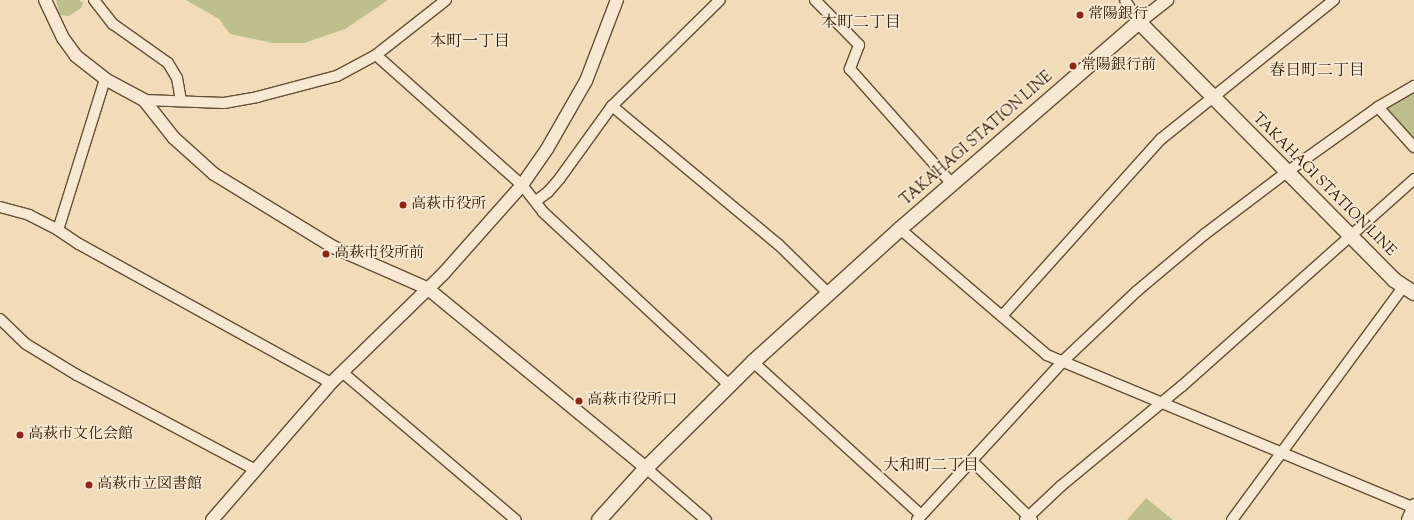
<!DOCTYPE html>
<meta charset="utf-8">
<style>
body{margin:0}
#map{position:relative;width:1414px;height:520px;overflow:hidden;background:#f1dbb9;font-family:"Sorts Mill Goudy","Noto Serif JP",serif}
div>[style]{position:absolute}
.green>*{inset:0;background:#bdbf8d}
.roads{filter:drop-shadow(1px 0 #654f35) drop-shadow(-1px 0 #654f35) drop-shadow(0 1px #654f35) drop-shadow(0 -1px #654f35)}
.minor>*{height:10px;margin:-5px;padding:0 5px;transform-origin:5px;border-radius:5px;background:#f6e8d2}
.tertiary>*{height:12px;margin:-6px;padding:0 6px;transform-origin:6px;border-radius:6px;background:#f6e8d2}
.secondary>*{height:14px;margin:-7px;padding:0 7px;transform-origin:7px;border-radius:7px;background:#f6e8d2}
.dots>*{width:11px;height:11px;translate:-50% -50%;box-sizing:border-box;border:2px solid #f6e8d2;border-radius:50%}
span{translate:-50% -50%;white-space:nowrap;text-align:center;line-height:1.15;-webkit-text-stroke:3.5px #f6e8d2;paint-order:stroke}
.poi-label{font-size:15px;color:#362009}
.left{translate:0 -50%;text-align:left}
.street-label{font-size:15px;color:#362009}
.neighbourhood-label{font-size:16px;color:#362009}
</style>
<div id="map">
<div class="green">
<div style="clip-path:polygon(56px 0,79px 0,83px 3px,81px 8px,69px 16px,60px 15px)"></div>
<div style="clip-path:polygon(186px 0,388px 0,345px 29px,304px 43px,273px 43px,230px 34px,219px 19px)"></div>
<div style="clip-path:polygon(1414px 86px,1414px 147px,1378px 107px)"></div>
<div style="clip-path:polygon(1146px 498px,1173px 520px,1127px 520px)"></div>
</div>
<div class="roads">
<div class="minor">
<div style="left:94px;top:0;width:31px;rotate:52deg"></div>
<div style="left:113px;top:24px;width:67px;rotate:35.3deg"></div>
<div style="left:168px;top:63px;width:17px;rotate:59deg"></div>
<div style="left:177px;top:78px;width:22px;rotate:80deg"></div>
<div style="left:815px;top:0;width:63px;rotate:45.6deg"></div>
<div style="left:859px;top:45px;width:26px;rotate:111deg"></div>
<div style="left:850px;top:69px;width:154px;rotate:48.4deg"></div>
<div style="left:1125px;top:0;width:26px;rotate:58deg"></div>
<div style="left:376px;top:55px;width:195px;rotate:41.7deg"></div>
<div style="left:522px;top:185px;width:34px;rotate:52deg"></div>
<div style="left:543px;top:212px;width:254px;rotate:42.9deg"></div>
<div style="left:144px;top:100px;width:80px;rotate:2.1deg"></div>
<div style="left:224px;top:103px;width:34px;rotate:-10deg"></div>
<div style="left:257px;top:97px;width:83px;rotate:-14.7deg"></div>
<div style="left:337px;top:76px;width:44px;rotate:-28.3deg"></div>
<div style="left:376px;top:55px;width:89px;rotate:-38.2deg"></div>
<div style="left:612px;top:106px;width:217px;rotate:39.8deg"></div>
<div style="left:779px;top:245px;width:70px;rotate:44.4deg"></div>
<div style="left:1378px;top:107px;width:54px;rotate:48deg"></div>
<div style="left:536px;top:201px;width:15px;rotate:-37deg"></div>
<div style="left:548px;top:192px;width:18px;rotate:-49deg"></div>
<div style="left:560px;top:178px;width:89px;rotate:-54.2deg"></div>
<div style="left:612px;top:106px;width:151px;rotate:-44.5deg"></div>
<div style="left:0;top:207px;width:30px;rotate:15deg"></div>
<div style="left:29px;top:215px;width:33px;rotate:27deg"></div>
<div style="left:58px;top:230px;width:25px;rotate:34deg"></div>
<div style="left:79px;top:244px;width:288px;rotate:28.9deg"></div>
<div style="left:900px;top:229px;width:194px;rotate:40.6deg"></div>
<div style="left:1047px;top:355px;width:396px;rotate:22.6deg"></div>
<div style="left:58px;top:230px;width:158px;rotate:-72.7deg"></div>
<div style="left:1002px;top:316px;width:238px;rotate:-48.1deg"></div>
<div style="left:1161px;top:139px;width:222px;rotate:-38.8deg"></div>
<div style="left:0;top:319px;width:36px;rotate:44deg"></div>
<div style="left:26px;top:344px;width:60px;rotate:31.3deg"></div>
<div style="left:77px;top:375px;width:203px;rotate:28deg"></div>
<div style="left:753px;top:362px;width:227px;rotate:42.3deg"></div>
<div style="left:342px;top:372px;width:228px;rotate:40.4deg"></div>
<div style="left:973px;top:462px;width:83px;rotate:44.5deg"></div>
<div style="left:646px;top:468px;width:79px;rotate:40.9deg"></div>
<div style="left:917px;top:520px;width:216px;rotate:-47.4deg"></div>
<div style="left:1063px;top:361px;width:102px;rotate:-43.4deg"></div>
<div style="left:1137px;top:291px;width:89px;rotate:-40deg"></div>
<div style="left:1205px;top:234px;width:103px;rotate:-37.1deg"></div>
<div style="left:1287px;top:172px;width:112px;rotate:-35.5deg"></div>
<div style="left:1378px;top:107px;width:42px;rotate:-30.3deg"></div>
<div style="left:1025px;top:520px;width:50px;rotate:-43.4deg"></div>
<div style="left:1061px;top:486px;width:157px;rotate:-39.6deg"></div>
<div style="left:1182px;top:386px;width:311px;rotate:-41.7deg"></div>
<div style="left:1232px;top:520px;width:289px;rotate:-53.7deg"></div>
</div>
<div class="tertiary">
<div style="left:45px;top:0;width:42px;rotate:64.7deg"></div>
<div style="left:63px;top:38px;width:22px;rotate:54deg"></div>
<div style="left:76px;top:56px;width:37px;rotate:38deg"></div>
<div style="left:105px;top:79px;width:44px;rotate:28.3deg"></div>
<div style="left:144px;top:100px;width:48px;rotate:51.7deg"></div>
<div style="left:174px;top:138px;width:54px;rotate:42deg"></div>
<div style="left:214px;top:174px;width:140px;rotate:31.5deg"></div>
<div style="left:333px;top:247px;width:103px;rotate:23.6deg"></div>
<div style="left:427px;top:288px;width:283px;rotate:39.4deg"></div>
<div style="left:1139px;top:22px;width:36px;rotate:-38deg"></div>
<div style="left:212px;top:520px;width:181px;rotate:-49deg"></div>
<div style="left:331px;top:383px;width:158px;rotate:-44.2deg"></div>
<div style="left:444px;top:273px;width:118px;rotate:-48.4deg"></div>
<div style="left:522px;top:185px;width:44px;rotate:-55.2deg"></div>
<div style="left:547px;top:149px;width:78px;rotate:-60.2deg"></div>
<div style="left:586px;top:81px;width:87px;rotate:-69.1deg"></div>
<div style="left:1408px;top:520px;width:16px;rotate:-68deg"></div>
</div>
<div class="secondary">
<div style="left:599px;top:520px;width:70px;rotate:-47.9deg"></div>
<div style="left:646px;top:468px;width:151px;rotate:-44.7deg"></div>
<div style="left:753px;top:362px;width:198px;rotate:-42.1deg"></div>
<div style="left:900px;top:229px;width:316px;rotate:-40.9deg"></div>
<div style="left:1139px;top:22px;width:363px;rotate:45.3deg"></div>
<div style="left:1394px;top:280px;width:24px;rotate:33deg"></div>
</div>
</div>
<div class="dots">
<div style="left:1080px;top:15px;background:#8f2418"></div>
<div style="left:1073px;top:66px;background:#8f2418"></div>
<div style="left:403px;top:205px;background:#8f2418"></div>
<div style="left:326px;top:254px;background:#8f2418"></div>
<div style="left:579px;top:401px;background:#8f2418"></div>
<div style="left:20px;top:435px;background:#8f2418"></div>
<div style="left:89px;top:485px;background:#8f2418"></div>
</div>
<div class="poi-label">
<span class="left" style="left:1088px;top:15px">常陽銀行</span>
<span class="left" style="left:1081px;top:66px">常陽銀行前</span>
<span class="left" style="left:411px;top:205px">高萩市役所</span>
<span class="left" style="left:334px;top:254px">高萩市役所前</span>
<span class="left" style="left:587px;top:401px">高萩市役所口</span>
<span class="left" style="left:28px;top:435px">高萩市文化会館</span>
<span class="left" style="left:97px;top:485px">高萩市立図書館</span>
</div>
<div class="street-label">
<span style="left:977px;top:139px;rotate:-41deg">TAKAHAGI STATION LINE</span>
<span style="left:1324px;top:185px;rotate:45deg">TAKAHAGI STATION LINE</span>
</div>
<div class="neighbourhood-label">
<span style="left:861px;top:24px">本町二丁目</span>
<span style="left:470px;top:43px">本町一丁目</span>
<span style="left:1317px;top:72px">春日町二丁目</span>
<span style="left:931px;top:467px">大和町二丁目</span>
</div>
</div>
